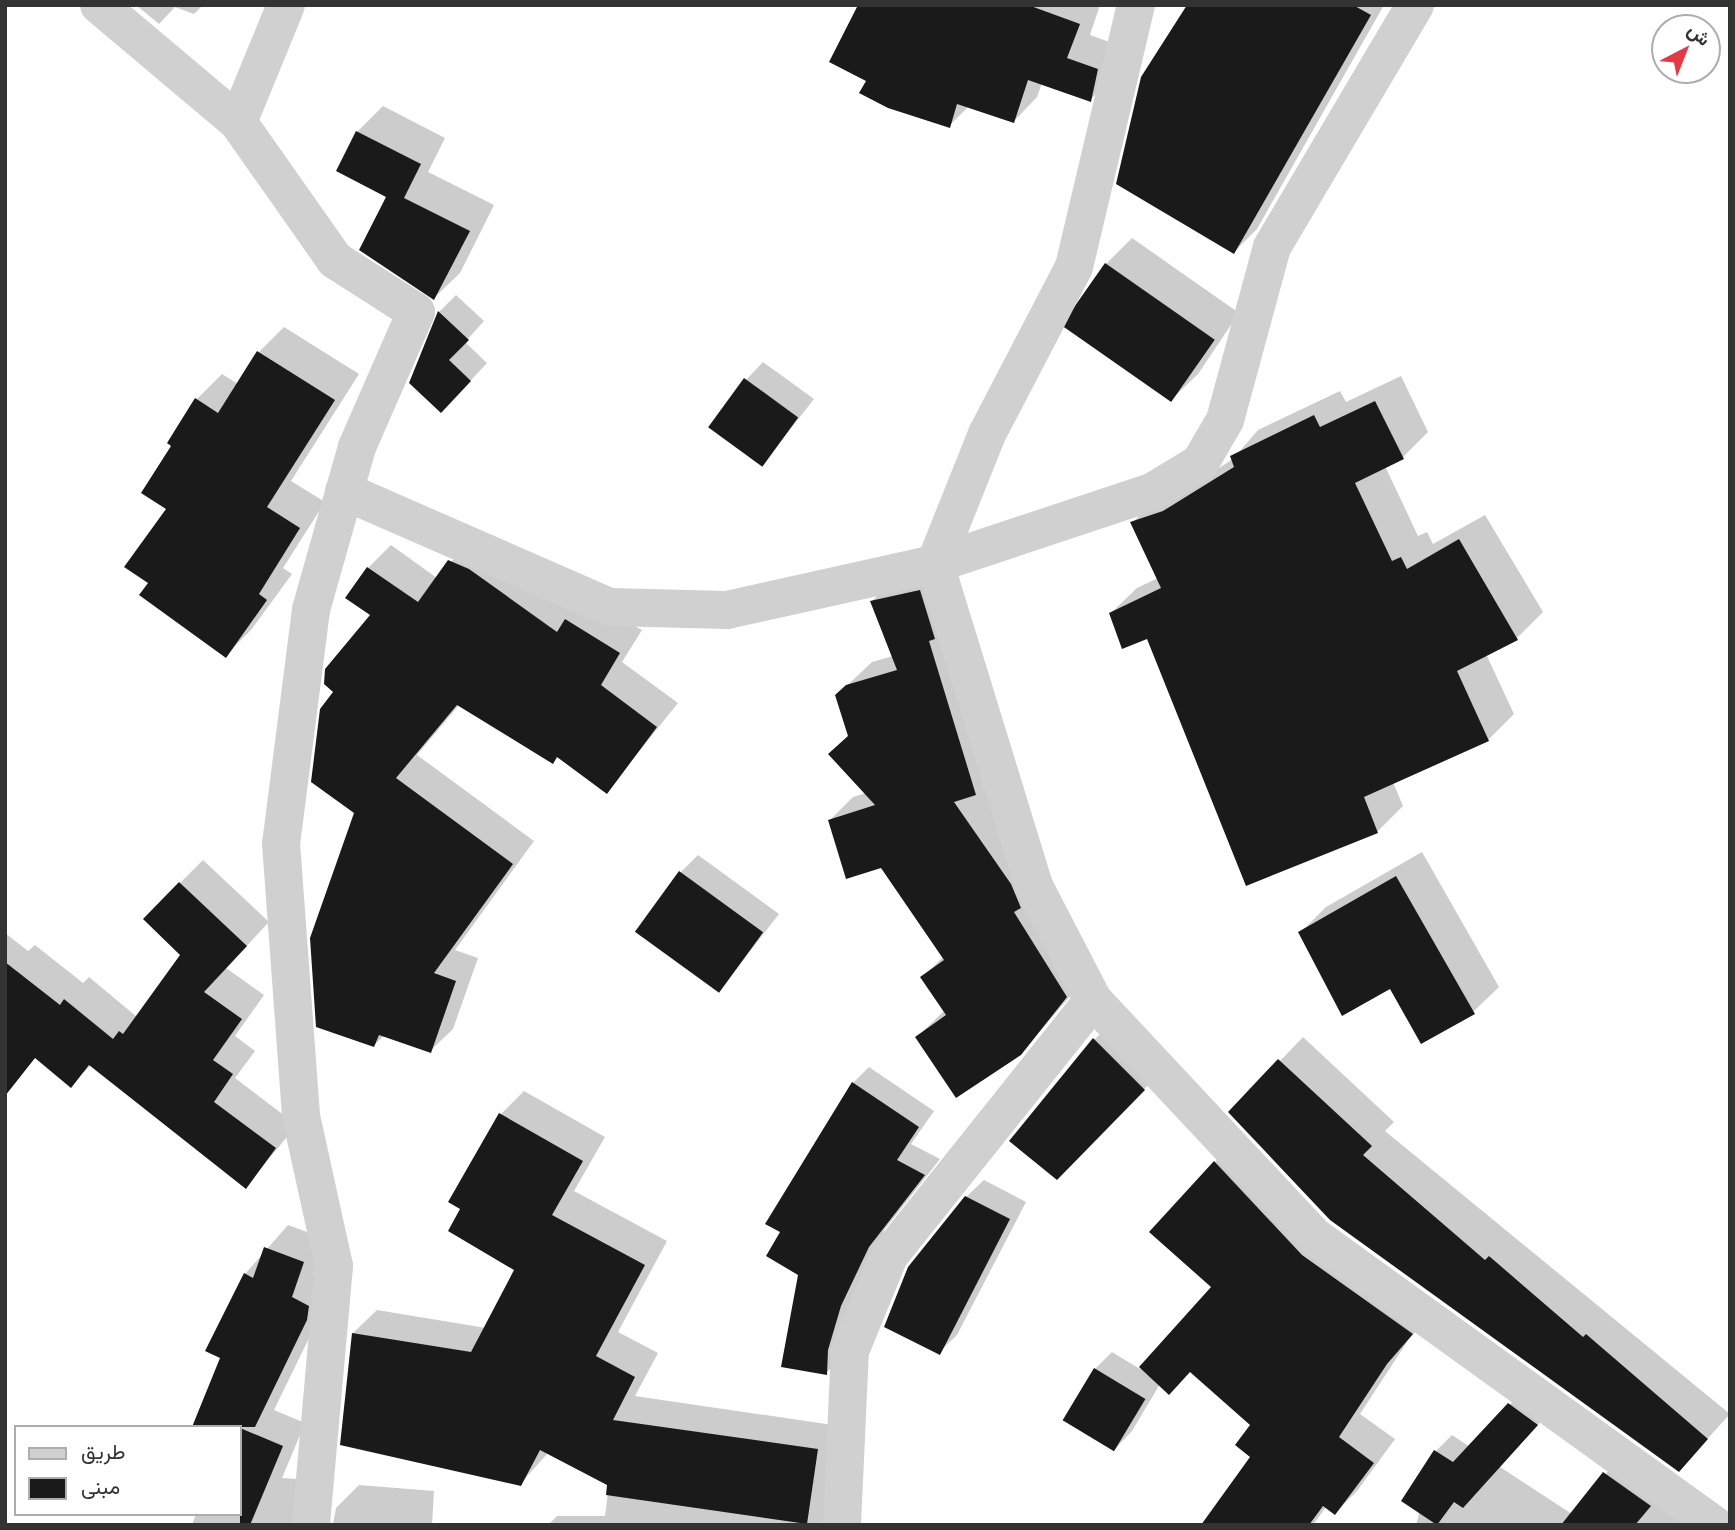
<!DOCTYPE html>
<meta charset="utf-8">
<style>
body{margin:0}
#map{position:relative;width:1735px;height:1530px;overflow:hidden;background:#fff;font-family:Montserrat,Vazirmatn,sans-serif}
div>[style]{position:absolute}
.shadow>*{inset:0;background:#0003}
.building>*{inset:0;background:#1a1a1a;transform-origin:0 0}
.minor>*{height:38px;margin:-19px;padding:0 19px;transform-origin:19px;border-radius:19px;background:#d0d0d0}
span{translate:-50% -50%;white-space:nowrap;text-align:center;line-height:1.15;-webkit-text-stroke:7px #fff;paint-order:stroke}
.frame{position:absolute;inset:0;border:7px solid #333;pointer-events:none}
.legend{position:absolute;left:14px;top:1425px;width:228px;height:91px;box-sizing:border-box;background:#fff;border:2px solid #adadad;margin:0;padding:9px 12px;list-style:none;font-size:21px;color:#333}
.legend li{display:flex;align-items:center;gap:14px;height:35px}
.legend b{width:35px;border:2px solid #adadad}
.north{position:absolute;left:1651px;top:14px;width:70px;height:70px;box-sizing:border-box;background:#fff;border:2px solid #adadad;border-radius:50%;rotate:42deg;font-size:19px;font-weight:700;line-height:28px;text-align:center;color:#333}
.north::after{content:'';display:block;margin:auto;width:24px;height:32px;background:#e63946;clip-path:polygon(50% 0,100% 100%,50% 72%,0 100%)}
</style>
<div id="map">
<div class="shadow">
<div style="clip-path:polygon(136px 5px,203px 5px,194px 14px,175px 7px,159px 24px)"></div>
<div style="clip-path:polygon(860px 5px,1100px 5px,1090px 35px,1121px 46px,1114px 76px,1090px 100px,1042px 83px,1037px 97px,1014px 121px,969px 106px,949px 126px,868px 81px)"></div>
<div style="clip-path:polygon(1204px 5px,1384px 5px,1257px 229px,1234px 252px)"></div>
<div style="clip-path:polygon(383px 106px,445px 138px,428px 172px,494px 205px,460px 273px,434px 298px,357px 132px)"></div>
<div style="clip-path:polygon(1132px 238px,1239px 313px,1198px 374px,1172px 399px,1069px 328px,1106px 264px)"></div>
<div style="clip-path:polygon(456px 295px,484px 321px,465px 342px,487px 363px,459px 393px,411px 382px,439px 312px)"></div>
<div style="clip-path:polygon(284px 327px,359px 374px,291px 481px,325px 502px,283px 568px,292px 574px,251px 630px,225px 656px,150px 582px,169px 509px,173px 445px,196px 400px,222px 374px,238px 384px,259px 352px)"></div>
<div style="clip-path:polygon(763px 362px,814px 399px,763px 464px,746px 380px)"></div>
<div style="clip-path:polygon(1401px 376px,1428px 432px,1402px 458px,1385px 466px,1418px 536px,1427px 532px,1433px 544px,1485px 515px,1543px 612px,1517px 638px,1486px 654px,1514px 714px,1488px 740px,1393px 782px,1403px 806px,1377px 832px,1148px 637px,1111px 613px,1137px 588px,1158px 578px,1132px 523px,1158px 497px,1191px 486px,1233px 459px,1258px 430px,1340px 391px,1346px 402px)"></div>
<div style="clip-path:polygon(472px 539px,642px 630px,622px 662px,678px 703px,607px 791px,559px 756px,552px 762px,459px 705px,417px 755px,534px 841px,455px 950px,478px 958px,453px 1029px,430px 1051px,385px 1035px,374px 1045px,356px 812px,335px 692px,373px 615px,368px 568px,391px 545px,437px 578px)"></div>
<div style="clip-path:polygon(944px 567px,999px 770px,983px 786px,1034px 860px,1090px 973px,1020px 1054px,917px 1037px,945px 1010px,923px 977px,944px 956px,882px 866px,830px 820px,853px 797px,866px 793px,830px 754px,849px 735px,837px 695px,872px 662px,893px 656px,872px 601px,896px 578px)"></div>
<div style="clip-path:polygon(1422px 852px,1499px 987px,1473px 1012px,1391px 987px,1300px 933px,1326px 907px)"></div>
<div style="clip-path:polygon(698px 855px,779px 914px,720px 990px,680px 873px)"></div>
<div style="clip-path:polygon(203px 860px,269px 922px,226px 968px,264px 995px,235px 1036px,255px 1051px,235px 1078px,297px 1125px,246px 1186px,91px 1065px,71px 1085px,36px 1057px,23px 1071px,5px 1056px,5px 933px,28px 951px,35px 945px,83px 983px,89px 977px,137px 1017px,183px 954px,180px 883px)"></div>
<div style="clip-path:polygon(1110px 1024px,1160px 1073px,1057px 1178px,1094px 1040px)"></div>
<div style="clip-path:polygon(1303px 1037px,1394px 1122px,1385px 1131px,1730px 1414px,1679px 1470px,1231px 1112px)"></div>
<div style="clip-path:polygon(869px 1067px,934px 1111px,911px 1144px,940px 1159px,885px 1229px,857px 1288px,842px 1357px,826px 1373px,800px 1274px,782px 1231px,768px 1223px,853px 1083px)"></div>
<div style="clip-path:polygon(524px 1091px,605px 1137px,574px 1191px,667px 1241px,618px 1332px,658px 1353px,635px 1396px,840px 1426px,827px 1525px,548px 1525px,557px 1516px,605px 1516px,609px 1484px,549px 1452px,520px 1484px,353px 1333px,377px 1310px,486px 1328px,516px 1269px,463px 1209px,501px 1114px)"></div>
<div style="clip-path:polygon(1237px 1140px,1325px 1232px,1434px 1311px,1409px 1339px,1360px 1414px,1395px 1439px,1357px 1491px,1335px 1513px,1326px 1507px,1313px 1525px,1205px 1525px,1253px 1456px,1252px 1425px,1191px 1370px,1160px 1384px,1132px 1431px,1115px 1449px,1095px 1369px,1112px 1352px,1140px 1369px,1213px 1287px,1215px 1162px)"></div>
<div style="clip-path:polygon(984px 1180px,1026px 1202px,957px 1335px,939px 1352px,966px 1197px)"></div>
<div style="clip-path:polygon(288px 1225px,326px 1239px,314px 1274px,331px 1282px,330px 1295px,274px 1410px,305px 1423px,282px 1478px,313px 1480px,313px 1510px,333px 1524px,336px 1508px,359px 1485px,434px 1491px,432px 1525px,192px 1525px,196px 1514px,240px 1514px,240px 1427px,223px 1358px,245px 1274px)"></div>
<div style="clip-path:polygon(1526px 1388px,1553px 1408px,1500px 1467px,1572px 1514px,1621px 1456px,1712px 1525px,1416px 1525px,1436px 1451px,1452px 1435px,1470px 1447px)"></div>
</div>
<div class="building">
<div style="clip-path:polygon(858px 5px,1028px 5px,1080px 24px,1067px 58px,1098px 69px,1091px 102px,1028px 80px,1014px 123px,957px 104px,950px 128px,888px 108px,859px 93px,866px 81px,829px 62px)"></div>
<div style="clip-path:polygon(1187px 5px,1353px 5px,1371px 15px,1234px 254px,1116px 184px,1141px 77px)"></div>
<div style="clip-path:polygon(356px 131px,421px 164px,404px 198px,470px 231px,434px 300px,359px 250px,386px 197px,336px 171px)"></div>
<div style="left:1105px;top:263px;width:134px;height:76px;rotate:35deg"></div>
<div style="clip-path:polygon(438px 311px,469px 340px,449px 360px,471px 381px,441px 413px,409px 383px)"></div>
<div style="clip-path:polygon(257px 351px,335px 400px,267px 507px,300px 528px,259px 594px,267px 600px,226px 658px,139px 595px,148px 583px,124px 567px,166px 509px,141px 493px,171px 446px,167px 443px,195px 398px,218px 413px)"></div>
<div style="left:744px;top:378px;width:67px;height:61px;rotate:36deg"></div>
<div style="clip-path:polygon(1375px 401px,1404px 459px,1355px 483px,1392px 561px,1401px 557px,1407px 569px,1459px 539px,1518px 640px,1457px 671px,1489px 741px,1364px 797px,1378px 833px,1246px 886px,1147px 639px,1122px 649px,1109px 613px,1161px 588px,1130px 522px,1163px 511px,1234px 467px,1230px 456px,1314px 415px,1320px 427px)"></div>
<div style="clip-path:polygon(448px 560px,469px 569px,557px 632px,565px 619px,620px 653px,601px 685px,657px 727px,607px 794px,557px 757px,553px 764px,457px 705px,396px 778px,513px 864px,434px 973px,456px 981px,431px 1053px,379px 1035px,374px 1047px,316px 1027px,310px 938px,354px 813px,311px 782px,320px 709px,333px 692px,324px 684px,325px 669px,370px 615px,345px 598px,367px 567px,418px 602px)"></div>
<div style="clip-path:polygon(920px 590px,935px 639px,929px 641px,976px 795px,954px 802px,1011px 884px,1021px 908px,1014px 912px,1067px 997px,1021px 1055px,956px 1098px,915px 1037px,946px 1015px,920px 977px,944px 960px,881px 868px,846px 879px,828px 820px,875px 805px,828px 754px,848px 736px,835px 695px,846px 685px,897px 670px,870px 601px)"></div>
<div style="left:679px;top:871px;width:104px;height:75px;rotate:36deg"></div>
<div style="clip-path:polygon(1396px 876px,1475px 1014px,1421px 1044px,1390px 989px,1342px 1016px,1298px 932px)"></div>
<div style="clip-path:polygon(179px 882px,247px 946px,204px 992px,242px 1019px,213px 1060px,233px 1074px,214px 1102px,276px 1148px,246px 1189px,89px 1065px,71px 1088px,35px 1058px,5px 1096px,5px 962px,60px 1005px,64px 999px,113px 1039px,119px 1031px,123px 1034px,180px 955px,143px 919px)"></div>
<div style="clip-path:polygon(1093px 1038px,1145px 1090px,1057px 1180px,1009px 1141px)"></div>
<div style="clip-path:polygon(1278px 1059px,1372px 1146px,1363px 1155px,1485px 1260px,1489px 1256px,1583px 1337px,1586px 1334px,1708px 1439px,1679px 1472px,1330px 1220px,1228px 1112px)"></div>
<div style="clip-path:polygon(852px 1082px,919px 1127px,897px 1160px,925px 1175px,869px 1247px,841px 1306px,828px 1350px,827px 1375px,781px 1367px,798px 1275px,766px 1256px,780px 1232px,765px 1224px)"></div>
<div style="clip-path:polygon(499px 1113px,583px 1161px,552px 1215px,645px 1265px,596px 1356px,635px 1377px,613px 1420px,818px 1449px,807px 1524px,606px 1495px,607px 1485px,540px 1450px,521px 1486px,340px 1445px,352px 1333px,471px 1352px,514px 1270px,448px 1231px,460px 1209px,448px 1202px)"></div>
<div style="clip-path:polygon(1214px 1161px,1302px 1255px,1413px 1334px,1387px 1364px,1339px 1437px,1374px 1463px,1335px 1515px,1323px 1506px,1309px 1525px,1201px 1525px,1250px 1457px,1235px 1445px,1250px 1425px,1190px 1372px,1169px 1395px,1139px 1367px,1211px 1287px,1149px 1232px)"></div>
<div style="clip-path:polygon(965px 1196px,1010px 1219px,940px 1355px,884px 1327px,908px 1267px)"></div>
<div style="clip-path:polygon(264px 1247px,304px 1262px,292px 1297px,309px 1306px,307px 1320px,255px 1427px,192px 1427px,220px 1358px,205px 1351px,244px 1273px,253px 1278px)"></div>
<div style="left:1094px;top:1368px;width:60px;height:61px;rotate:31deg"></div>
<div style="clip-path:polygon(1508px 1403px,1538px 1425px,1463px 1508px,1454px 1502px,1437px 1525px,1401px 1501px,1434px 1450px,1453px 1462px)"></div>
<div style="clip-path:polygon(240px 1428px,283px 1446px,250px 1525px,240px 1525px)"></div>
<div style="clip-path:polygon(1603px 1472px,1651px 1506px,1635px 1525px,1561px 1525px)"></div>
</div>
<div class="minor">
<div style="left:99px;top:5px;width:182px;rotate:40.1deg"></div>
<div style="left:238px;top:122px;width:169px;rotate:54.9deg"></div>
<div style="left:335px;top:260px;width:96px;rotate:32.7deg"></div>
<div style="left:416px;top:312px;width:147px;rotate:113.6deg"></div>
<div style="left:357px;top:447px;width:169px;rotate:105.8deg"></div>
<div style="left:311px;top:610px;width:235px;rotate:97.3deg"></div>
<div style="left:281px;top:843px;width:274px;rotate:85.8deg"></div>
<div style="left:301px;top:1116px;width:154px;rotate:77.6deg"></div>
<div style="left:334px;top:1266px;width:260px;rotate:95.1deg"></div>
<div style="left:238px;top:122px;width:126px;rotate:-67.7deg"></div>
<div style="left:344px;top:491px;width:290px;rotate:23.6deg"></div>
<div style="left:610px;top:607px;width:117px;rotate:1.5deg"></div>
<div style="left:727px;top:610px;width:213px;rotate:-12.5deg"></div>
<div style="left:935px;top:564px;width:337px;rotate:72.9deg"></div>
<div style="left:1034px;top:886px;width:128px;rotate:62.6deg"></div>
<div style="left:1093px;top:1000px;width:325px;rotate:46.9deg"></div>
<div style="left:1315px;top:1237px;width:493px;rotate:35.8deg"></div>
<div style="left:935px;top:564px;width:229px;rotate:-18.4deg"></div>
<div style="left:1152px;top:492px;width:56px;rotate:-31.1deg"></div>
<div style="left:1200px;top:463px;width:50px;rotate:-59.8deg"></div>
<div style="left:1225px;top:420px;width:179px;rotate:-74.8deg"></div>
<div style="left:1272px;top:247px;width:281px;rotate:-59.4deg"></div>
<div style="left:935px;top:564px;width:140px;rotate:-68.2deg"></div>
<div style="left:987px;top:434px;width:188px;rotate:-62.5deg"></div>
<div style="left:1074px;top:267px;width:269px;rotate:-76.7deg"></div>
<div style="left:842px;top:1525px;width:174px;rotate:-87.4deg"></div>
<div style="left:850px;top:1351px;width:103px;rotate:-67.7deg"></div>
<div style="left:889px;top:1256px;width:327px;rotate:-51.4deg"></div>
</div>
<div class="frame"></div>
<ul class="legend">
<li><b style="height:9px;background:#d0d0d0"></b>طريق</li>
<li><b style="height:19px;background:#1a1a1a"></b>مبنى</li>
</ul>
<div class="north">ش</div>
</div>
